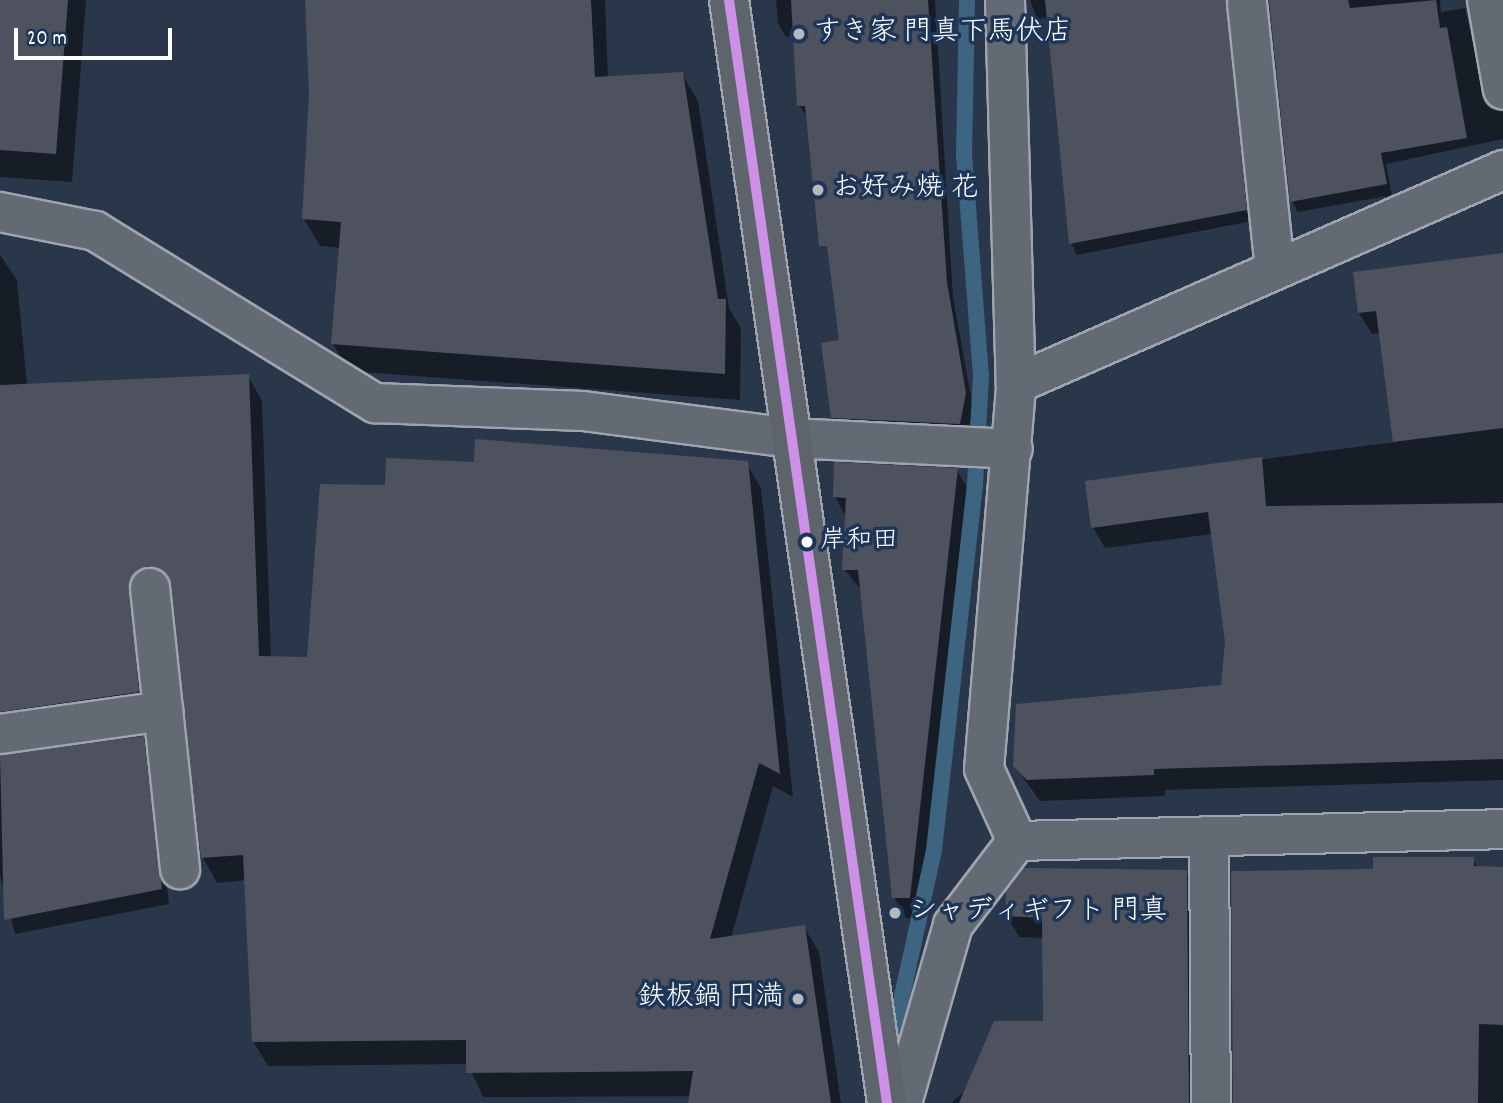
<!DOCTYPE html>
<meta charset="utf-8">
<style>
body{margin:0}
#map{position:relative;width:1503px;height:1103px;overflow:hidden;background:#2a374a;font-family:Dekko,"Klee One",sans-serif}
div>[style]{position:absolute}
.shadow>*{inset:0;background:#0007}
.stream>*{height:16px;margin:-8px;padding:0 8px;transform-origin:8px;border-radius:8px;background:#3d6581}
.building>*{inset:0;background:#4d525e}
.roads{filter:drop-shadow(2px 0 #9fa5ae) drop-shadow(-2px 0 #9fa5ae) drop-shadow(0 2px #9fa5ae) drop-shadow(0 -2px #9fa5ae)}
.minor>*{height:38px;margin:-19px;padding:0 19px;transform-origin:19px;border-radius:19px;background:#636a74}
.major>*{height:38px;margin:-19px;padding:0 19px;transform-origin:19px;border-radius:19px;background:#5e646b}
.bus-1>*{height:10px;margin:-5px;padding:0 5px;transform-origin:5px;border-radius:5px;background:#ce8fe9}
.dots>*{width:19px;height:19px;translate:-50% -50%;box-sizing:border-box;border:4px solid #1d3557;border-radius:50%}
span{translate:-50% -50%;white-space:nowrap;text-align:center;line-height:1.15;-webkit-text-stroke:7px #1d3557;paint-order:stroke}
.bus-label{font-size:26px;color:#fff}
.left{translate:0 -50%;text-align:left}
.poi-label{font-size:28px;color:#fff}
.right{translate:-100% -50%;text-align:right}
.scale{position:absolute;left:14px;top:28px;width:158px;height:32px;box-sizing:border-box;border:4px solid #fff;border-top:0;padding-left:9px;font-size:21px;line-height:24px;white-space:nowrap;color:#fff;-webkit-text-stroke:5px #1d3557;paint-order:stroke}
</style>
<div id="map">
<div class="shadow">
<div style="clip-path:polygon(0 0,86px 0,72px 182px,0 177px)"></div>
<div style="clip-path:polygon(306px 0,605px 0,608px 78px,682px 74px,698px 101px,729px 308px,741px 328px,740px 400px,349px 371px,333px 344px,340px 248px,320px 246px,304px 219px,310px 94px)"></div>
<div style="clip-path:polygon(776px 0,935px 0,953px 297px,973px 408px,967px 437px,841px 431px,833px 418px,841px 342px,809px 119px,799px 106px,795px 36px,786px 37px,778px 23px)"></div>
<div style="clip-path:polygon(1030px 0,1238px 0,1252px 221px,1077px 255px,1071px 243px,1048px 18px,1037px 19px)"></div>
<div style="clip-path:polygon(1270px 0,1440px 0,1441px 12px,1465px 8px,1486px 102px,1503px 111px,1503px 139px,1386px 164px,1392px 195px,1298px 212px,1292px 201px)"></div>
<div style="clip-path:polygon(1503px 254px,1503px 780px,1165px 790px,1165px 796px,1040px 801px,1014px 765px,1223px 687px,1227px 642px,1212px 534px,1105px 548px,1093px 527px,1087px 482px,1395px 442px,1381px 333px,1372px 334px,1359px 313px)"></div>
<div style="clip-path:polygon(0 255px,17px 280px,27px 385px,248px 376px,262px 401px,271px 658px,308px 659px,387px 487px,476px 464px,746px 463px,761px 488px,793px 797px,773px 786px,731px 938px,804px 927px,819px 952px,841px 1103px,759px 1103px,741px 1096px,483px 1097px,468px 1064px,268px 1066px,253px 1041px,246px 880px,217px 883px,203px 858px,174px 593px,152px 717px,0 748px)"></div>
<div style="clip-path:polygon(957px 470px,969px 491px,921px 919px,906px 918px,894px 897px,862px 591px,844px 569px,846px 517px,835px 497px)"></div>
<div style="clip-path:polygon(143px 738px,152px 753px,169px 904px,15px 934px,0 875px,0 756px)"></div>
<div style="clip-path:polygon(1473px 859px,1478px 868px,1503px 868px,1503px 1103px,1235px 1103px,1375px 871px)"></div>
<div style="clip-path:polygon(1186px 872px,1198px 893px,1200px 1103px,951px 1103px,1045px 1023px,1044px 938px,1019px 937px,1007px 916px)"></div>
</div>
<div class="stream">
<div style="left:891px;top:1046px;width:201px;rotate:-77.6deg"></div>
<div style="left:934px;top:850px;width:368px;rotate:-83.6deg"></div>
<div style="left:975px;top:484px;width:108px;rotate:-86.8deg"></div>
<div style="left:981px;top:376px;width:221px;rotate:-94.4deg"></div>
<div style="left:964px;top:156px;width:156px;rotate:-88.9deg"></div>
</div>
<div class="building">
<div style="clip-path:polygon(0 0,68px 0,56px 154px,0 150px)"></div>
<div style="clip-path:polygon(305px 0,591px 0,595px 77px,683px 72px,718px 299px,726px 299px,725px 374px,331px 344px,341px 222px,302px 219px,309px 94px)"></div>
<div style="clip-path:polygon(791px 0,928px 0,947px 282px,966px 393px,960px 424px,831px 418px,821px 343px,839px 340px,827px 246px,819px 246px,805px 106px,797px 106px)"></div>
<div style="clip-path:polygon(1045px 0,1226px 0,1247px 210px,1069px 244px)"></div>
<div style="clip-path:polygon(1269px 0,1348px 0,1350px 8px,1436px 0,1440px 28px,1447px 27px,1467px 138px,1381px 153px,1387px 184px,1290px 202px)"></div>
<div style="clip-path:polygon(1503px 253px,1503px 428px,1393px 442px,1376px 311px,1358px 313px,1353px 272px)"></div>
<div style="clip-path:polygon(249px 374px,259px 656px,307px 657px,320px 484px,385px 485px,386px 458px,474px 462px,475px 439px,748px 461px,780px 774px,759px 763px,710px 939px,805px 925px,831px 1103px,688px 1103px,693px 1071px,466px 1073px,466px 1040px,252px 1042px,243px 855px,201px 858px,167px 575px,147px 566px,130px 580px,139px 692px,0 712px,0 385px)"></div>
<div style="clip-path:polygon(1262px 457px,1266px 506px,1503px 503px,1503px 759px,1154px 769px,1154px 775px,1027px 780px,1013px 766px,1016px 704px,1221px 685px,1225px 642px,1208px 512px,1091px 528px,1085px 481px)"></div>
<div style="clip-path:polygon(834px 462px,958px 468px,910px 898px,892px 898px,858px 570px,842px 570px,846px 498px,833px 497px)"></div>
<div style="clip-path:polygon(144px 736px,162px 889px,4px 920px,0 755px)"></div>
<div style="clip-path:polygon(1373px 857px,1474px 857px,1474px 866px,1503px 867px,1503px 1025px,1479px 1024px,1478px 1103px,1233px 1103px,1231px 871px,1373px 869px)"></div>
<div style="clip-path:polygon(1024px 868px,1187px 870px,1189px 1103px,959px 1103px,994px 1021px,1043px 1021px,1042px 918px,1005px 916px,1006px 891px)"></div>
</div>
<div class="roads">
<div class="minor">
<div style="left:1005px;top:0;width:384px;rotate:88.4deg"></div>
<div style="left:1487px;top:0;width:91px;rotate:79.9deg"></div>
<div style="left:1247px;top:3px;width:268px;rotate:84deg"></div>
<div style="left:0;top:212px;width:97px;rotate:11.3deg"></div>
<div style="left:95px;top:231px;width:329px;rotate:31.6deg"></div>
<div style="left:375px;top:403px;width:208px;rotate:2.2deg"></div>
<div style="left:583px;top:411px;width:209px;rotate:7.4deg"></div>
<div style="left:790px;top:438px;width:223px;rotate:2.8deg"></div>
<div style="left:150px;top:588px;width:283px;rotate:83.9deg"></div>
<div style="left:0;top:734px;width:165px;rotate:-8deg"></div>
<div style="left:1209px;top:836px;width:267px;rotate:89.6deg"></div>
<div style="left:1017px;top:841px;width:79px;rotate:-114.6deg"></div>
<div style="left:984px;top:769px;width:386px;rotate:-85.2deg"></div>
<div style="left:1016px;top:384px;width:532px;rotate:-23.72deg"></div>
<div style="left:1017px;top:841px;width:486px;rotate:-1.4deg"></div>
<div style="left:902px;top:1103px;width:185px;rotate:-74deg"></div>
<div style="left:953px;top:925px;width:106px;rotate:-52.7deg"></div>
</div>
<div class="major">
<div style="left:729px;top:0;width:1114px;rotate:81.85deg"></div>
</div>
</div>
<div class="bus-1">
<div style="left:729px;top:0;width:1114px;rotate:81.85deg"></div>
</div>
<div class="dots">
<div style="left:799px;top:34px;background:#b4b9c0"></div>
<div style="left:818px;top:190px;background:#b4b9c0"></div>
<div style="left:807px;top:542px;background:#fff"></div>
<div style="left:895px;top:913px;background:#b4b9c0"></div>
<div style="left:798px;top:999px;background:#b4b9c0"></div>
</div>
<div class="bus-label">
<span class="left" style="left:820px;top:542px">岸和田</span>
</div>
<div class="poi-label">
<span class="left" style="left:813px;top:34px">すき家 門真下馬伏店</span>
<span class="left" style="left:832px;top:190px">お好み焼 花</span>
<span class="left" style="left:909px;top:913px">シャディギフト 門真</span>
<span class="right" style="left:784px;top:999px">鉄板鍋 円満</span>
</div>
<div class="scale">20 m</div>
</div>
